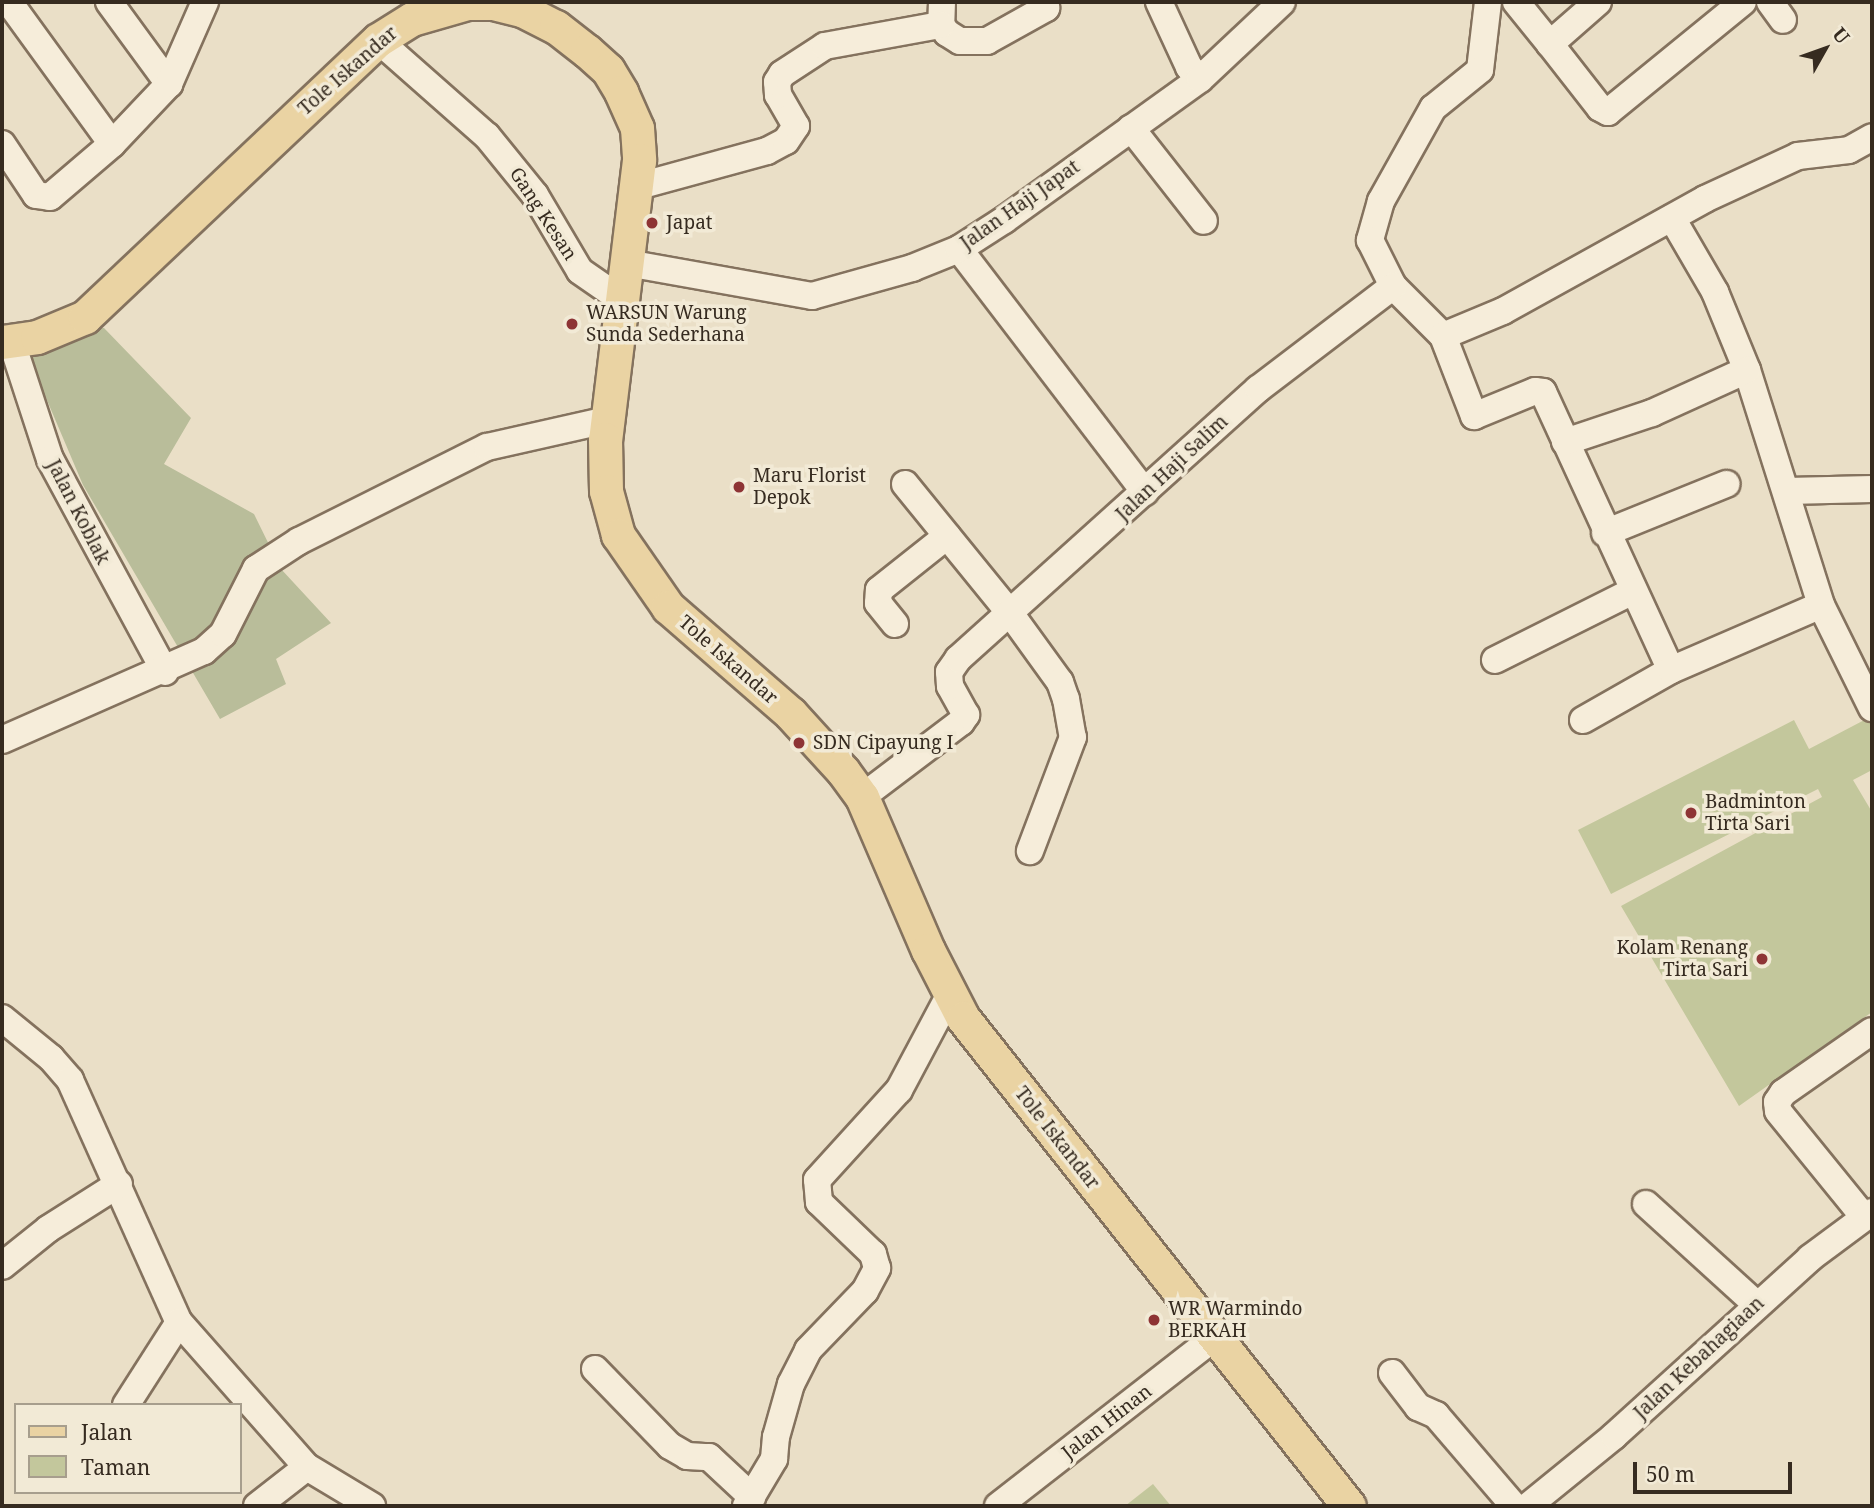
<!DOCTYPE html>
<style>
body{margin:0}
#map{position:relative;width:1874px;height:1508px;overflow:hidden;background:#eadfc7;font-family:"Noto Serif",serif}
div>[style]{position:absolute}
.green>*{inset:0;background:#c3c79c}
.cemetery>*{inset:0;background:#b9bd9a}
.roads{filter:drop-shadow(2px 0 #84725e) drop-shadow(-2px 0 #84725e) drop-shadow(0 2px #84725e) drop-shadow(0 -2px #84725e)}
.minor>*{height:26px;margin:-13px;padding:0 13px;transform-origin:13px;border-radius:13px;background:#f6edda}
.major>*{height:33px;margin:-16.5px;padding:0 16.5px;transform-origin:16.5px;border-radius:16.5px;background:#ead3a3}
.dots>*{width:19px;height:19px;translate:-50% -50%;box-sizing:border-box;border:4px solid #f2ead6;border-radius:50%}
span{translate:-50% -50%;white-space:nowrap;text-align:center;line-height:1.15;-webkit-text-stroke:7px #f2ead6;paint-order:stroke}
.street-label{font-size:19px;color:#362b20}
.poi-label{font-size:19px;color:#362b20}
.left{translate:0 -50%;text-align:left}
.right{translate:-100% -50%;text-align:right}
.frame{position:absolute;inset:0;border:4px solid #362b20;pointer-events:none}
.legend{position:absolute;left:14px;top:1403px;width:228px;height:91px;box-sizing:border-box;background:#f2ead6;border:2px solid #a79e8d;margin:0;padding:9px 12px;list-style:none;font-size:21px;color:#362b20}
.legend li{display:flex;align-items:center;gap:14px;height:35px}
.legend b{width:35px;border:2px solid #a79e8d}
.north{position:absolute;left:1790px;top:14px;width:70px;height:70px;-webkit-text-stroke:5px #f2ead6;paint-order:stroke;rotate:50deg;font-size:19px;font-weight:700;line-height:28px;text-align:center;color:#362b20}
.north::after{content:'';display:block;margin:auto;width:24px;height:32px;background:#362b20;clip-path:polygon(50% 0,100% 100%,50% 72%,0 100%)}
.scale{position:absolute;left:1633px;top:1462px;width:159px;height:32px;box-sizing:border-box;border:4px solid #362b20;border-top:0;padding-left:9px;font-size:21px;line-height:24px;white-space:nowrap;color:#362b20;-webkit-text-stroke:5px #f2ead6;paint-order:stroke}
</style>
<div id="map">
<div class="green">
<div style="clip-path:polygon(1872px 716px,1872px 770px,1853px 780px,1872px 812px,1872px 1012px,1739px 1106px,1621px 906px,1822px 797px,1818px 789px,1611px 894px,1578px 830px,1794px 720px,1809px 749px)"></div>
<div style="clip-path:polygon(1153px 1484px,1171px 1506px,1125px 1506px)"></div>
</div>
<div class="cemetery">
<div style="clip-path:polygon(104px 328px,191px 418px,164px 464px,254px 514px,281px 569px,331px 623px,276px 659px,286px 684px,220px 719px,83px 485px,18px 332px)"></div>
</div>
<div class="roads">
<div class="minor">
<div style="left:9px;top:2px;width:175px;rotate:54deg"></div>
<div style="left:109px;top:2px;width:102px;rotate:53.8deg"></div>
<div style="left:942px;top:2px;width:23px;rotate:92deg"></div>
<div style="left:941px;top:25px;width:10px;rotate:53deg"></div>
<div style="left:947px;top:33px;width:15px;rotate:32deg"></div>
<div style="left:960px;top:41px;width:27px"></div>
<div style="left:987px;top:41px;width:68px;rotate:-29.2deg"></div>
<div style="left:1046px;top:8px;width:6px;rotate:-99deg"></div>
<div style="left:1159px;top:2px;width:72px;rotate:65.2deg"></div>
<div style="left:1189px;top:67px;width:16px;rotate:47deg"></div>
<div style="left:1488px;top:2px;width:68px;rotate:96.7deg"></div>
<div style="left:1480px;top:70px;width:60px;rotate:141deg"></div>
<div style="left:1433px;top:108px;width:107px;rotate:119.2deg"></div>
<div style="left:1381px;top:201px;width:41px;rotate:105.8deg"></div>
<div style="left:1370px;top:240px;width:51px;rotate:63.4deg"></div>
<div style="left:1393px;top:286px;width:71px;rotate:45deg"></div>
<div style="left:1443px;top:336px;width:86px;rotate:68.8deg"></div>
<div style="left:1474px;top:416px;width:66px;rotate:-22.3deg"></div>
<div style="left:1535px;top:391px;width:8px;rotate:7deg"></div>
<div style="left:1543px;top:392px;width:306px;rotate:65.3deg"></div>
<div style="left:1516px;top:2px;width:54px;rotate:51deg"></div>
<div style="left:1598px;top:2px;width:64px;rotate:138.8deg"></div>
<div style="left:1550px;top:44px;width:81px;rotate:52deg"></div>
<div style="left:1600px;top:108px;width:9px;rotate:27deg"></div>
<div style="left:1608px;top:112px;width:174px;rotate:-39.2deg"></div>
<div style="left:1770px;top:2px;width:22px;rotate:54deg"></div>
<div style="left:378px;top:40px;width:145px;rotate:41.4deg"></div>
<div style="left:487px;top:136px;width:76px;rotate:50.9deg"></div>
<div style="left:535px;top:195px;width:88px;rotate:59.4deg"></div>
<div style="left:580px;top:271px;width:47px;rotate:34.7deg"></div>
<div style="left:1131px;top:128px;width:118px;rotate:51.9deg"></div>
<div style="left:2px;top:144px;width:61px;rotate:56.3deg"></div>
<div style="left:36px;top:195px;width:14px;rotate:8deg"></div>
<div style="left:50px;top:197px;width:82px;rotate:-40.5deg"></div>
<div style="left:112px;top:144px;width:83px;rotate:-46.5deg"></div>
<div style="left:169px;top:84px;width:90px;rotate:-66.3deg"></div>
<div style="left:639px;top:186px;width:133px;rotate:-15.3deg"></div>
<div style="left:767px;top:151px;width:21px;rotate:-28deg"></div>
<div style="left:786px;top:141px;width:18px;rotate:-56deg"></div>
<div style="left:796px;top:126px;width:36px;rotate:-120deg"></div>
<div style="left:778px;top:95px;width:13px;rotate:-94deg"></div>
<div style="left:777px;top:82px;width:9px;rotate:-58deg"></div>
<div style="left:782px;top:74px;width:51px;rotate:-33.1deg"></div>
<div style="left:825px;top:46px;width:118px;rotate:-10.3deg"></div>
<div style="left:1672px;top:218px;width:86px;rotate:59.8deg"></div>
<div style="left:1715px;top:292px;width:84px;rotate:67.7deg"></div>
<div style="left:1747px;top:370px;width:246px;rotate:72.5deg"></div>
<div style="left:1821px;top:605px;width:115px;rotate:63.7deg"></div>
<div style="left:959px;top:249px;width:306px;rotate:52.6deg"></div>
<div style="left:627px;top:263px;width:188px;rotate:10.1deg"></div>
<div style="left:812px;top:296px;width:104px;rotate:-15.6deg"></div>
<div style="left:912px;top:268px;width:51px;rotate:-22deg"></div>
<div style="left:959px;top:249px;width:54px;rotate:-32.8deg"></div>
<div style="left:1004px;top:220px;width:241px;rotate:-35.7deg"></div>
<div style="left:1200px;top:79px;width:112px;rotate:-43.2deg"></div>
<div style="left:1443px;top:336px;width:65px;rotate:-22.6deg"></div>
<div style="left:1503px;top:311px;width:231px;rotate:-29deg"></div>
<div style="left:1705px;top:199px;width:102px;rotate:-24.8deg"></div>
<div style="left:1798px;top:156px;width:51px;rotate:-6.7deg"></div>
<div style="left:1849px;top:150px;width:26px;rotate:-29deg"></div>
<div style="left:12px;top:343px;width:122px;rotate:71.9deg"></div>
<div style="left:50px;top:459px;width:242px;rotate:61.6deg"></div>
<div style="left:1565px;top:442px;width:92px;rotate:-18.4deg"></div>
<div style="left:1652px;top:413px;width:104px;rotate:-24.4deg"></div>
<div style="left:905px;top:484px;width:166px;rotate:50.9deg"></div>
<div style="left:1010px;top:613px;width:85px;rotate:54.1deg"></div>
<div style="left:1060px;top:682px;width:18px;rotate:71deg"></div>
<div style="left:1066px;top:699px;width:39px;rotate:80deg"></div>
<div style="left:1073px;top:737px;width:122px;rotate:110.7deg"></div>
<div style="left:1787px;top:491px;width:85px;rotate:-1.3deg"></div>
<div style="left:1605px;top:533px;width:131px;rotate:-22deg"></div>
<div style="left:895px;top:624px;width:27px;rotate:-129deg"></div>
<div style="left:878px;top:603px;width:13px;rotate:-86deg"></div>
<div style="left:879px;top:590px;width:87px;rotate:-38.5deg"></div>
<div style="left:1495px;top:660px;width:154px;rotate:-26.6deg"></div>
<div style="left:1583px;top:720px;width:101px;rotate:-29.6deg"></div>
<div style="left:1671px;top:670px;width:163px;rotate:-23.4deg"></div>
<div style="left:2px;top:740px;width:221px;rotate:-23.8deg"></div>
<div style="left:204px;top:651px;width:25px;rotate:-42deg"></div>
<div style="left:223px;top:634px;width:73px;rotate:-63.1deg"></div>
<div style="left:256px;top:569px;width:51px;rotate:-33.1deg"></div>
<div style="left:299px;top:541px;width:210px;rotate:-26.6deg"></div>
<div style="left:487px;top:447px;width:123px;rotate:-12.7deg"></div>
<div style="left:862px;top:797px;width:124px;rotate:-37.1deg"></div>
<div style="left:961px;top:722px;width:9px;rotate:-54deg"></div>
<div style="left:966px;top:715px;width:33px;rotate:-119deg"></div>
<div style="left:950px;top:686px;width:14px;rotate:-94deg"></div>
<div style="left:949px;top:672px;width:16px;rotate:-55deg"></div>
<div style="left:958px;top:659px;width:404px;rotate:-42deg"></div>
<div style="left:1258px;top:389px;width:170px;rotate:-37.3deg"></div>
<div style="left:2px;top:1018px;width:63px;rotate:39.2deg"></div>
<div style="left:51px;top:1058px;width:29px;rotate:49deg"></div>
<div style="left:70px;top:1080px;width:265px;rotate:65.8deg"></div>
<div style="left:179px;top:1322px;width:193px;rotate:48.6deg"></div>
<div style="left:307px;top:1467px;width:76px;rotate:31deg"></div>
<div style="left:1646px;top:1204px;width:150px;rotate:42.3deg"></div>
<div style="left:1864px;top:1217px;width:136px;rotate:-129.1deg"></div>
<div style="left:1778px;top:1111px;width:9px;rotate:-96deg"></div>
<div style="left:1777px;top:1102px;width:11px;rotate:-56deg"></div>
<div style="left:1783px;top:1093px;width:108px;rotate:-34.9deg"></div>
<div style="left:2px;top:1266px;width:59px;rotate:-38.8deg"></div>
<div style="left:48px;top:1229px;width:84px;rotate:-32.4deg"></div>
<div style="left:595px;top:1369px;width:107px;rotate:45.8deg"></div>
<div style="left:670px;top:1446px;width:20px;rotate:30deg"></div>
<div style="left:687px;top:1456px;width:22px;rotate:3deg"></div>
<div style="left:709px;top:1457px;width:59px;rotate:42.9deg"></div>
<div style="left:1392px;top:1373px;width:43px;rotate:52.6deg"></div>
<div style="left:1418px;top:1407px;width:20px;rotate:24deg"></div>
<div style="left:1436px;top:1415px;width:120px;rotate:49.4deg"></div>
<div style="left:126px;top:1405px;width:98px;rotate:-57.4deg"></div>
<div style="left:257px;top:1506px;width:63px;rotate:-38deg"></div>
<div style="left:746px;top:1506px;width:55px;rotate:-59.2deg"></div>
<div style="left:774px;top:1459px;width:22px;rotate:-85deg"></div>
<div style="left:776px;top:1437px;width:55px;rotate:-74.2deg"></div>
<div style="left:791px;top:1384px;width:38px;rotate:-63deg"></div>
<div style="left:808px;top:1350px;width:82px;rotate:-46deg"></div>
<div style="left:865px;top:1291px;width:26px;rotate:-62deg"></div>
<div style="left:877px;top:1268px;width:15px;rotate:-106deg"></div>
<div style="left:873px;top:1254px;width:75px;rotate:-136.1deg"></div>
<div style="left:819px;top:1202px;width:22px;rotate:-95deg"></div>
<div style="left:817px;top:1180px;width:122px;rotate:-47.7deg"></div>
<div style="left:899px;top:1090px;width:109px;rotate:-62deg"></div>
<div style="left:998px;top:1506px;width:275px;rotate:-37.9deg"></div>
<div style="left:1528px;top:1506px;width:111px;rotate:-39.1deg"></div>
<div style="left:1614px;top:1436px;width:265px;rotate:-42.2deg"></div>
<div style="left:1810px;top:1258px;width:77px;rotate:-36.6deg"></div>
</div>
<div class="major">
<div style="left:2px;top:342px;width:35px;rotate:-8deg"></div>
<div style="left:37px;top:337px;width:52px;rotate:-22.6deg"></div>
<div style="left:85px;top:317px;width:403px;rotate:-43.4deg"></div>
<div style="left:378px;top:40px;width:40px;rotate:-32deg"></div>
<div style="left:412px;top:19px;width:57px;rotate:-16.2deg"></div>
<div style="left:467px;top:3px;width:26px"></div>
<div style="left:493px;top:3px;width:30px;rotate:14deg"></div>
<div style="left:522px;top:10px;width:38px;rotate:27deg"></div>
<div style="left:556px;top:27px;width:39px;rotate:38deg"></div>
<div style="left:587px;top:51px;width:28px;rotate:42deg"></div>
<div style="left:608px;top:70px;width:26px;rotate:59deg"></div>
<div style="left:621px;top:92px;width:39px;rotate:66deg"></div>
<div style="left:637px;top:128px;width:32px;rotate:86deg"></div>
<div style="left:639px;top:160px;width:281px;rotate:96.9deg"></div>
<div style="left:605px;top:439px;width:52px;rotate:88.9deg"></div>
<div style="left:606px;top:491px;width:46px;rotate:74.7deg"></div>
<div style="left:618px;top:535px;width:88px;rotate:55.2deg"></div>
<div style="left:668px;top:607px;width:162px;rotate:41deg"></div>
<div style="left:790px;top:713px;width:79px;rotate:47.6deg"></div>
<div style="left:843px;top:771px;width:32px;rotate:54deg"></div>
<div style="left:862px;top:797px;width:167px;rotate:66.7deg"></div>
<div style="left:928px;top:950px;width:76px;rotate:62.8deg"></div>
<div style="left:963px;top:1018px;width:622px;rotate:51.66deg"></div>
</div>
</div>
<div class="dots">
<div style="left:652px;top:223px;background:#8e3435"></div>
<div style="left:572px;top:324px;background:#8e3435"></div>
<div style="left:739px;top:487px;background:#8e3435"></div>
<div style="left:799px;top:743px;background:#8e3435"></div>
<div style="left:1691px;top:813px;background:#8e3435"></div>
<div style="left:1762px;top:959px;background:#8e3435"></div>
<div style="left:1154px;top:1320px;background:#8e3435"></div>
</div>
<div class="street-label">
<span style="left:348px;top:71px;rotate:-41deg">Tole Iskandar</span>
<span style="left:1020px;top:205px;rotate:-35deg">Jalan Haji Japat</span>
<span style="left:543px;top:214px;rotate:57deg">Gang Kesan</span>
<span style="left:1172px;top:468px;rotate:-43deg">Jalan Haji Salim</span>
<span style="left:78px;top:512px;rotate:63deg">Jalan Koblak</span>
<span style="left:728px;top:660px;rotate:41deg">Tole Iskandar</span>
<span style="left:1057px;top:1138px;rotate:52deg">Tole Iskandar</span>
<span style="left:1699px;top:1358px;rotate:-43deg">Jalan Kebahagiaan</span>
<span style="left:1107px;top:1422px;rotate:-38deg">Jalan Hinan</span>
</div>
<div class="poi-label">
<span class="left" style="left:666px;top:223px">Japat</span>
<span class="left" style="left:586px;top:324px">WARSUN Warung<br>Sunda Sederhana</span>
<span class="left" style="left:753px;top:487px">Maru Florist<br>Depok</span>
<span class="left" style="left:813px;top:743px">SDN Cipayung I</span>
<span class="left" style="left:1705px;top:813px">Badminton<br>Tirta Sari</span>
<span class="right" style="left:1748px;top:959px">Kolam Renang<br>Tirta Sari</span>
<span class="left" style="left:1168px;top:1320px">WR Warmindo<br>BERKAH</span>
</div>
<div class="frame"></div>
<ul class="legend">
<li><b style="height:9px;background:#ead3a3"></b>Jalan</li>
<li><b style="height:19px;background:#c3c79c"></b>Taman</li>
</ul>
<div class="north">U</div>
<div class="scale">50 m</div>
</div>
